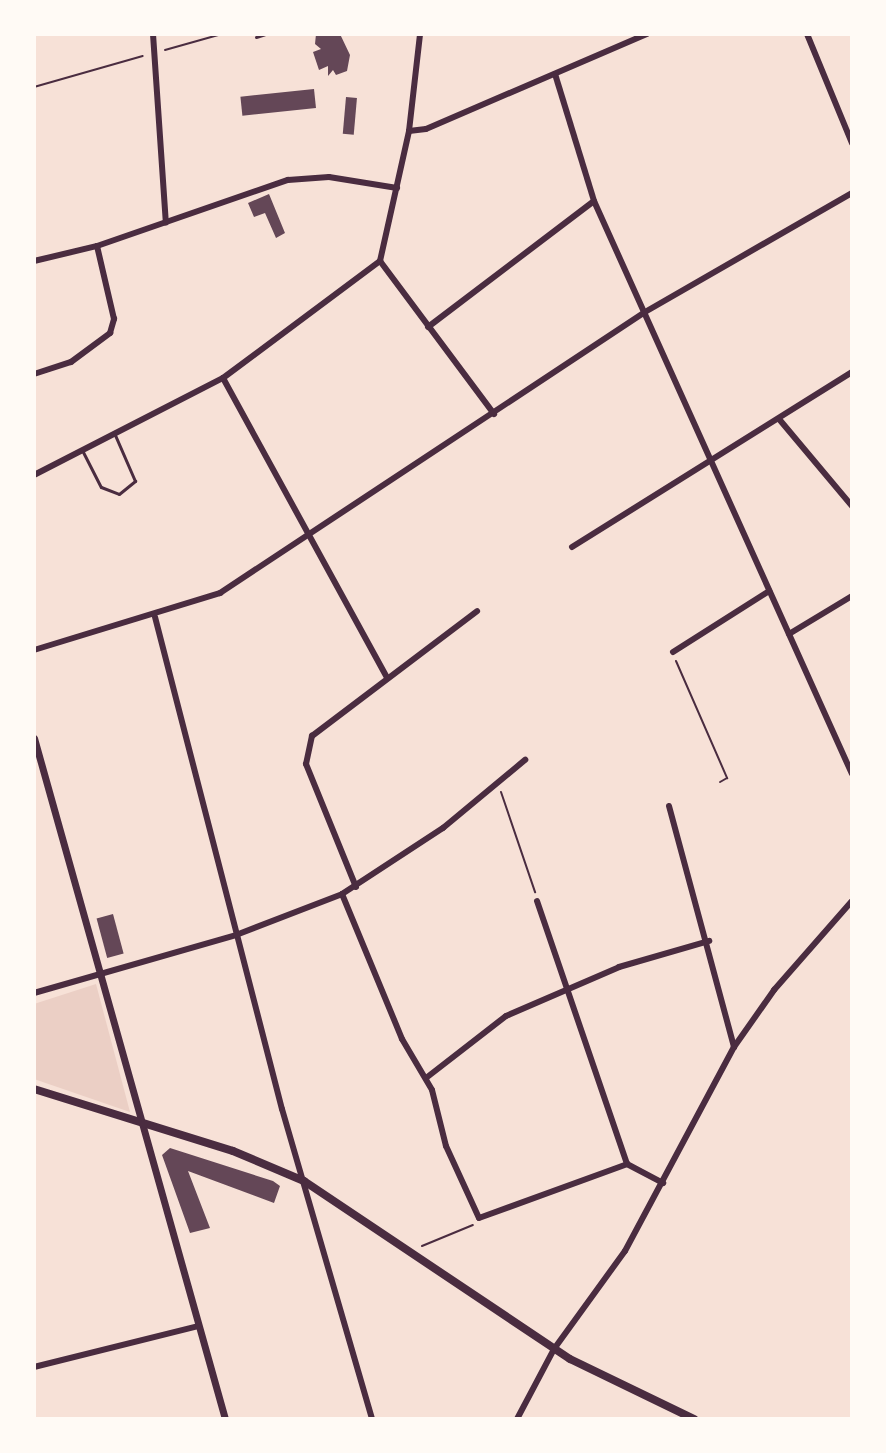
<!DOCTYPE html>
<style>
body{margin:0}
#map{position:relative;width:886px;height:1453px;overflow:hidden;background:#f7e1d7;font-family:Overpass,sans-serif}
div>[style]{position:absolute}
.green>*{inset:0;background:#ebcfc5}
.building>*{inset:0;background:#644757;transform-origin:0 0}
.path>*{height:2px;margin:-1px;padding:0 1px;transform-origin:1px;border-radius:1px;background:#4a2c40}
.service>*{height:3px;margin:-1.5px;padding:0 1.5px;transform-origin:1.5px;border-radius:1.5px;background:#4a2c40}
.minor>*{height:6px;margin:-3px;padding:0 3px;transform-origin:3px;border-radius:3px;background:#4a2c40}
.tertiary>*{height:7px;margin:-3.5px;padding:0 3.5px;transform-origin:3.5px;border-radius:3.5px;background:#4a2c40}
.secondary>*{height:8px;margin:-4px;padding:0 4px;transform-origin:4px;border-radius:4px;background:#4a2c40}
span{translate:-50% -50%;white-space:nowrap;text-align:center;line-height:1.15;-webkit-text-stroke:6px #fffaf5;paint-order:stroke}
.frame{position:absolute;inset:0;border:36px solid #fffaf5;pointer-events:none}
</style>
<div id="map">
<div class="green">
<div style="clip-path:polygon(96px 984px,130px 1112px,34px 1079px,34px 1004px)"></div>
</div>
<div class="building">
<div style="clip-path:polygon(316px 34px,340px 34px,350px 55px,347px 71px,336px 75px,333px 70px,328px 76px,328px 66px,319px 70px,313px 52px,321px 49px,315px 44px)"></div>
<div style="left:314px;top:89px;width:19px;height:74px;rotate:84deg"></div>
<div style="left:346px;top:97px;width:11px;height:37px;rotate:5deg"></div>
<div style="clip-path:polygon(269px 194px,285px 233px,276px 238px,265px 213px,254px 217px,248px 203px)"></div>
<div style="left:113px;top:914px;width:41px;height:17px;rotate:75deg"></div>
<div style="clip-path:polygon(170px 1148px,273px 1181px,280px 1186px,274px 1203px,188px 1171px,210px 1228px,190px 1233px,162px 1155px)"></div>
</div>
<div class="path">
<div style="left:165px;top:50px;width:59px;rotate:-15.7deg"></div>
<div style="left:34px;top:87px;width:113px;rotate:-15.9deg"></div>
<div style="left:676px;top:661px;width:128px;rotate:66.4deg"></div>
<div style="left:727px;top:778px;width:8px;rotate:150deg"></div>
<div style="left:501px;top:792px;width:106px;rotate:71.2deg"></div>
<div style="left:422px;top:1246px;width:55px;rotate:-22.4deg"></div>
</div>
<div class="service">
<div style="left:256px;top:37px;width:9px;rotate:-18deg"></div>
<div style="left:83px;top:452px;width:39px;rotate:63deg"></div>
<div style="left:101px;top:487px;width:19px;rotate:21deg"></div>
<div style="left:119px;top:494px;width:21px;rotate:-39deg"></div>
<div style="left:135px;top:481px;width:50px;rotate:-113.5deg"></div>
</div>
<div class="minor">
<div style="left:153px;top:34px;width:189px;rotate:86.1deg"></div>
<div style="left:807px;top:34px;width:118px;rotate:67.6deg"></div>
<div style="left:555px;top:74px;width:133px;rotate:72.9deg"></div>
<div style="left:594px;top:201px;width:628px;rotate:65.76deg"></div>
<div style="left:409px;top:131px;width:17px;rotate:-7deg"></div>
<div style="left:426px;top:129px;width:241px;rotate:-23.3deg"></div>
<div style="left:34px;top:261px;width:65px;rotate:-13.4deg"></div>
<div style="left:97px;top:246px;width:202px;rotate:-19.1deg"></div>
<div style="left:288px;top:180px;width:41px;rotate:-4.2deg"></div>
<div style="left:329px;top:177px;width:69px;rotate:9.2deg"></div>
<div style="left:380px;top:261px;width:191px;rotate:53.3deg"></div>
<div style="left:428px;top:327px;width:208px;rotate:-37.2deg"></div>
<div style="left:34px;top:374px;width:39px;rotate:-18deg"></div>
<div style="left:71px;top:362px;width:49px;rotate:-36.6deg"></div>
<div style="left:110px;top:333px;width:15px;rotate:-74deg"></div>
<div style="left:114px;top:319px;width:75px;rotate:-103.1deg"></div>
<div style="left:223px;top:378px;width:340px;rotate:61.3deg"></div>
<div style="left:779px;top:419px;width:114px;rotate:50deg"></div>
<div style="left:34px;top:475px;width:212px;rotate:-27.2deg"></div>
<div style="left:223px;top:378px;width:196px;rotate:-36.7deg"></div>
<div style="left:380px;top:261px;width:133px;rotate:-77.4deg"></div>
<div style="left:409px;top:131px;width:98px;rotate:-83.5deg"></div>
<div style="left:572px;top:547px;width:330px;rotate:-32deg"></div>
<div style="left:155px;top:617px;width:508px;rotate:75.53deg"></div>
<div style="left:282px;top:1109px;width:323px;rotate:73.8deg"></div>
<div style="left:789px;top:634px;width:74px;rotate:-31.1deg"></div>
<div style="left:34px;top:650px;width:195px;rotate:-17deg"></div>
<div style="left:220px;top:593px;width:509px;rotate:-33.47deg"></div>
<div style="left:645px;top:312px;width:239px;rotate:-29.9deg"></div>
<div style="left:673px;top:652px;width:114px;rotate:-32.4deg"></div>
<div style="left:669px;top:806px;width:250px;rotate:74.9deg"></div>
<div style="left:356px;top:887px;width:133px;rotate:-112.1deg"></div>
<div style="left:306px;top:764px;width:29px;rotate:-78deg"></div>
<div style="left:312px;top:736px;width:207px;rotate:-37.1deg"></div>
<div style="left:342px;top:894px;width:157px;rotate:67.5deg"></div>
<div style="left:402px;top:1039px;width:59px;rotate:59.5deg"></div>
<div style="left:432px;top:1090px;width:58px;rotate:76deg"></div>
<div style="left:446px;top:1146px;width:79px;rotate:65.4deg"></div>
<div style="left:479px;top:1218px;width:158px;rotate:-20deg"></div>
<div style="left:627px;top:1164px;width:41px;rotate:27.8deg"></div>
<div style="left:537px;top:901px;width:278px;rotate:71.1deg"></div>
<div style="left:34px;top:993px;width:210px;rotate:-16deg"></div>
<div style="left:236px;top:935px;width:114px;rotate:-21.1deg"></div>
<div style="left:342px;top:894px;width:121px;rotate:-33.2deg"></div>
<div style="left:443px;top:828px;width:107px;rotate:-39.7deg"></div>
<div style="left:426px;top:1078px;width:101px;rotate:-37.8deg"></div>
<div style="left:506px;top:1016px;width:123px;rotate:-23.4deg"></div>
<div style="left:619px;top:967px;width:94px;rotate:-16.1deg"></div>
<div style="left:34px;top:1367px;width:169px;rotate:-14deg"></div>
<div style="left:517px;top:1419px;width:79px;rotate:-62.1deg"></div>
<div style="left:554px;top:1349px;width:121px;rotate:-54.1deg"></div>
<div style="left:625px;top:1251px;width:231px;rotate:-61.9deg"></div>
<div style="left:734px;top:1047px;width:70px;rotate:-54.9deg"></div>
<div style="left:774px;top:990px;width:118px;rotate:-48.8deg"></div>
</div>
<div class="tertiary">
<div style="left:34px;top:738px;width:707px;rotate:74.33deg"></div>
</div>
<div class="secondary">
<div style="left:34px;top:1089px;width:208px;rotate:17.3deg"></div>
<div style="left:233px;top:1151px;width:77px;rotate:22.9deg"></div>
<div style="left:304px;top:1181px;width:320px;rotate:33.8deg"></div>
<div style="left:570px;top:1359px;width:138px;rotate:25.8deg"></div>
</div>
<div class="frame"></div>
</div>
